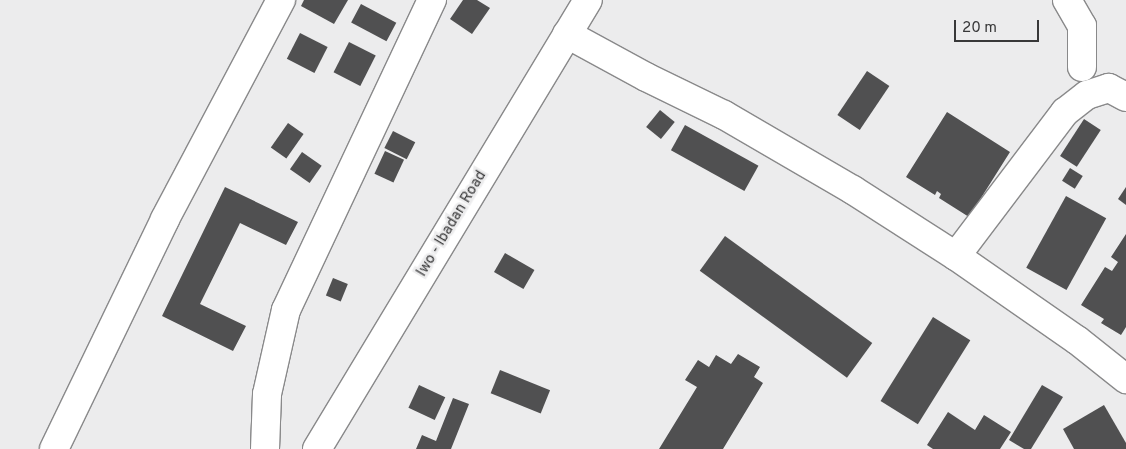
<!DOCTYPE html>
<style>
body{margin:0}
#map{position:relative;width:1126px;height:449px;overflow:hidden;background:#ececed;font-family:Overpass,sans-serif}
div>[style]{position:absolute}
.building>*{inset:0;background:#505051;transform-origin:0 0}
.roads{filter:drop-shadow(1px 0 #89898a) drop-shadow(-1px 0 #89898a) drop-shadow(0 1px #89898a) drop-shadow(0 -1px #89898a)}
.street>*{height:28px;margin:-14px;padding:0 14px;transform-origin:14px;border-radius:14px;background:#fff}
.primary>*{height:28px;margin:-14px;padding:0 14px;transform-origin:14px;border-radius:14px;background:#fff}
span{translate:-50% -50%;white-space:nowrap;text-align:center;line-height:1.15;-webkit-text-stroke:5px #ececed;paint-order:stroke}
.street-label{font-size:15px;color:#383839}
.scale{position:absolute;left:954px;top:20px;width:85px;height:22px;box-sizing:border-box;border:2px solid #383839;border-top:0;padding-left:6px;font-size:15px;line-height:18px;white-space:nowrap;color:#383839;-webkit-text-stroke:4px #ececed;paint-order:stroke}
</style>
<div id="map">
<div class="building">
<div style="clip-path:polygon(304px 0,348px 0,334px 24px,301px 6px)"></div>
<div style="clip-path:polygon(463px 0,477px 0,490px 8px,472px 34px,450px 19px)"></div>
<div style="left:361px;top:4px;width:40px;height:21px;rotate:28deg"></div>
<div style="left:300px;top:33px;width:31px;height:29px;rotate:27deg"></div>
<div style="left:349px;top:42px;width:30px;height:34px;rotate:27deg"></div>
<div style="left:867px;top:71px;width:27px;height:53px;rotate:34deg"></div>
<div style="left:660px;top:110px;width:19px;height:22px;rotate:39deg"></div>
<div style="clip-path:polygon(947px 112px,1010px 152px,969px 217px,939px 198px,941px 194px,937px 191px,935px 195px,906px 177px)"></div>
<div style="left:1084px;top:119px;width:20px;height:44px;rotate:33deg"></div>
<div style="left:288px;top:123px;width:19px;height:30px;rotate:35deg"></div>
<div style="left:685px;top:125px;width:84px;height:29px;rotate:29deg"></div>
<div style="left:393px;top:131px;width:25px;height:19px;rotate:27deg"></div>
<div style="left:385px;top:151px;width:21px;height:25px;rotate:25deg"></div>
<div style="left:302px;top:152px;width:24px;height:21px;rotate:35deg"></div>
<div style="left:1070px;top:168px;width:15px;height:15px;rotate:32deg"></div>
<div style="clip-path:polygon(225px 187px,298px 222px,286px 245px,240px 223px,200px 304px,246px 326px,233px 351px,162px 316px)"></div>
<div style="clip-path:polygon(1126px 187px,1126px 205px,1118px 199px)"></div>
<div style="left:1066px;top:196px;width:46px;height:82px;rotate:29deg"></div>
<div style="clip-path:polygon(1126px 234px,1126px 327px,1121px 335px,1101px 323px,1104px 319px,1081px 305px,1105px 267px,1112px 271px,1118px 262px,1111px 257px)"></div>
<div style="left:725px;top:236px;width:182px;height:43px;rotate:36deg"></div>
<div style="left:505px;top:253px;width:34px;height:22px;rotate:30deg"></div>
<div style="left:333px;top:278px;width:16px;height:19px;rotate:22deg"></div>
<div style="left:933px;top:317px;width:44px;height:99px;rotate:32deg"></div>
<div style="clip-path:polygon(738px 354px,760px 367px,754px 377px,763px 383px,723px 449px,659px 449px,697px 387px,685px 380px,698px 360px,709px 367px,716px 355px,731px 364px)"></div>
<div style="left:500px;top:370px;width:54px;height:25px;rotate:22deg"></div>
<div style="left:419px;top:385px;width:29px;height:25px;rotate:25deg"></div>
<div style="clip-path:polygon(1042px 385px,1063px 397px,1031px 449px,1024px 449px,1009px 440px)"></div>
<div style="clip-path:polygon(453px 398px,469px 404px,451px 449px,416px 449px,422px 435px,436px 441px)"></div>
<div style="clip-path:polygon(1104px 405px,1126px 443px,1126px 449px,1074px 449px,1063px 429px)"></div>
<div style="clip-path:polygon(948px 412px,975px 430px,984px 415px,1011px 432px,1000px 449px,933px 449px,927px 445px)"></div>
</div>
<div class="roads">
<div class="street">
<div style="left:1067px;top:0;width:30px;rotate:60deg"></div>
<div style="left:1082px;top:26px;width:41px;rotate:90deg"></div>
<div style="left:567px;top:34px;width:90px;rotate:28.6deg"></div>
<div style="left:646px;top:77px;width:87px;rotate:26deg"></div>
<div style="left:724px;top:115px;width:149px;rotate:30.2deg"></div>
<div style="left:853px;top:190px;width:122px;rotate:32.7deg"></div>
<div style="left:956px;top:256px;width:147px;rotate:34.8deg"></div>
<div style="left:1077px;top:340px;width:63px;rotate:38.5deg"></div>
<div style="left:956px;top:256px;width:181px;rotate:-52.9deg"></div>
<div style="left:1065px;top:112px;width:28px;rotate:-38deg"></div>
<div style="left:1087px;top:95px;width:23px;rotate:-18deg"></div>
<div style="left:1109px;top:88px;width:19px;rotate:28deg"></div>
<div style="left:54px;top:449px;width:255px;rotate:-64.2deg"></div>
<div style="left:165px;top:219px;width:248px;rotate:-62.1deg"></div>
<div style="left:265px;top:449px;width:55px;rotate:-87.9deg"></div>
<div style="left:267px;top:394px;width:86px;rotate:-77.3deg"></div>
<div style="left:286px;top:310px;width:343px;rotate:-64.8deg"></div>
</div>
<div class="primary">
<div style="left:317px;top:449px;width:524px;rotate:-58.89deg"></div>
</div>
</div>
<div class="street-label">
<span style="left:452px;top:224px;rotate:-59deg">Iwo - Ibadan Road</span>
</div>
<div class="scale">20 m</div>
</div>
